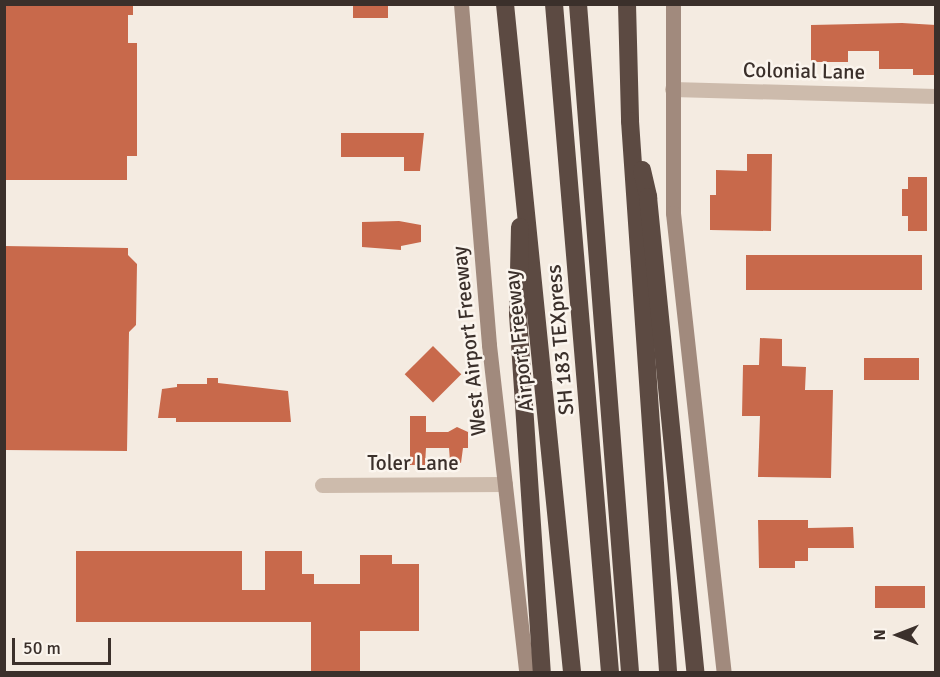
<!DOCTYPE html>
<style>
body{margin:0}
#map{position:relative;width:940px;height:677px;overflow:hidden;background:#f4ebe1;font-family:Signika,sans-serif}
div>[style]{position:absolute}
.building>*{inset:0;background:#c8694b;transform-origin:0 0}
.minor>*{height:15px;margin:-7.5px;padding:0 7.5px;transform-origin:7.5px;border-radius:7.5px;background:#cdbbac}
.secondary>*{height:15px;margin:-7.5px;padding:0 7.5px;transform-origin:7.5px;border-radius:7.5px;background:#a18a7d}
.motorway>*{height:18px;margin:-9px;padding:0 9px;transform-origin:9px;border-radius:9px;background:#5c4a42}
span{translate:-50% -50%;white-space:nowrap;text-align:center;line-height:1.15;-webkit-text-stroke:5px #fbf5ee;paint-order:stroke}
.street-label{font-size:21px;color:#3b302b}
.frame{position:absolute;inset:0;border:6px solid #3b302b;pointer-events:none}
.north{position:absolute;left:868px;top:605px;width:60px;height:60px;-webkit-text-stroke:4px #fbf5ee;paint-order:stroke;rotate:270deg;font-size:16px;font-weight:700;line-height:24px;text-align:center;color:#3b302b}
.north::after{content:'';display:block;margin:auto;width:21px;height:27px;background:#3b302b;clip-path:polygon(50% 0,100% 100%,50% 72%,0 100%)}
.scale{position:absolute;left:12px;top:638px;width:99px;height:27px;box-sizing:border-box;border:3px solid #3b302b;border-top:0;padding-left:8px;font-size:18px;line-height:21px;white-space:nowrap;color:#3b302b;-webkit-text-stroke:4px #fbf5ee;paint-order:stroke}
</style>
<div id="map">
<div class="building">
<div style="clip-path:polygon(4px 4px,133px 4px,133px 15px,128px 15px,128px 43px,137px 43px,137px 156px,127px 156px,127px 180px,4px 180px)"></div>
<div style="left:353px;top:4px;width:35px;height:14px"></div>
<div style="clip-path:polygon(902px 23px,936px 25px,935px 75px,913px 75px,913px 69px,879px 69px,879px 51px,848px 51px,848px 62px,811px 62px,811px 25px)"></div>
<div style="clip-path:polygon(341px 133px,424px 133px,420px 171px,404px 171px,404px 157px,341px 157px)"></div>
<div style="clip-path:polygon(747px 154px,772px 154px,771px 231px,710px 230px,710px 195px,716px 195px,716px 170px,747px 171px)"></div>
<div style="clip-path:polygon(908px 177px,927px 177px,927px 231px,908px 231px,908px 216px,902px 216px,902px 189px,908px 189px)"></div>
<div style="clip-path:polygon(399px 221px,421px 225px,421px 242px,401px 246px,401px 250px,362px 247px,362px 222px)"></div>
<div style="clip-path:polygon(4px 246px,128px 248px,128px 255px,137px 264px,136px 325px,129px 332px,127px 451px,4px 450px)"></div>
<div style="left:746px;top:255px;width:176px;height:35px"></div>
<div style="clip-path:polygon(760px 338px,782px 339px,782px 366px,806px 367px,805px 390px,833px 390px,831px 478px,758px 477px,760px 416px,742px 416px,743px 365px,759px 365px)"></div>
<div style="left:433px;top:346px;width:40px;height:40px;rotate:45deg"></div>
<div style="left:864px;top:358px;width:55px;height:22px"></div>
<div style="clip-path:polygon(207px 378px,218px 378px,218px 383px,288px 391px,291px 422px,176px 422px,176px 418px,158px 418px,162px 389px,177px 387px,177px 384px,207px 384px)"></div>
<div style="clip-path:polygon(410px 416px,426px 416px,426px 432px,448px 432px,457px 427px,468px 432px,468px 448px,463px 448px,461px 463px,450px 461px,449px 448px,426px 448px,425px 465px,410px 465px)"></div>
<div style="clip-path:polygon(758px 520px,808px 520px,808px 528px,853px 527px,854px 548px,808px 548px,808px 561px,795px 561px,795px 568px,759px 568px)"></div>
<div style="clip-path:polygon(76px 551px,242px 551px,242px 590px,265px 590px,265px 551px,302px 551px,302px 574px,314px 574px,314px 584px,360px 584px,360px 555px,392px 555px,392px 564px,419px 564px,419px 631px,360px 631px,360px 672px,311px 672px,311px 622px,76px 622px)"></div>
<div style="left:875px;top:586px;width:50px;height:22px"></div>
</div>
<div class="minor">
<div style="left:672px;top:89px;width:264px;rotate:1.5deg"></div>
<div style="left:322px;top:485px;width:183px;rotate:-0.3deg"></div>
</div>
<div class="secondary">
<div style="left:461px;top:4px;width:342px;rotate:85.3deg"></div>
<div style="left:489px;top:345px;width:329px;rotate:83.5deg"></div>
<div style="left:673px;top:4px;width:209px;rotate:90deg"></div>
<div style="left:673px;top:213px;width:462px;rotate:83.7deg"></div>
</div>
<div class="motorway">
<div style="left:505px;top:4px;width:671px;rotate:84.27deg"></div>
<div style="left:554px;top:4px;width:670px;rotate:85.21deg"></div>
<div style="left:578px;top:4px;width:670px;rotate:85.55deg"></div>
<div style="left:627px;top:4px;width:117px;rotate:88.5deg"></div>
<div style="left:630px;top:121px;width:552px;rotate:86.05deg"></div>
<div style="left:642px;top:170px;width:28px;rotate:77deg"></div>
<div style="left:648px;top:197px;width:477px;rotate:84.3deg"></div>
<div style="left:520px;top:227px;width:87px;rotate:91.3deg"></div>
<div style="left:518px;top:314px;width:359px;rotate:86.2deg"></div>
</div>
<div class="street-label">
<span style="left:804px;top:71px;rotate:1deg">Colonial Lane</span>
<span style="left:560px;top:340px;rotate:-95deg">SH 183 TEXpress</span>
<span style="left:469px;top:341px;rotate:-96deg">West Airport Freeway</span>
<span style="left:519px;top:341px;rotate:-96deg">Airport Freeway</span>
<span style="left:413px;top:463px">Toler Lane</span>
</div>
<div class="frame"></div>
<div class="north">N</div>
<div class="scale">50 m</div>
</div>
